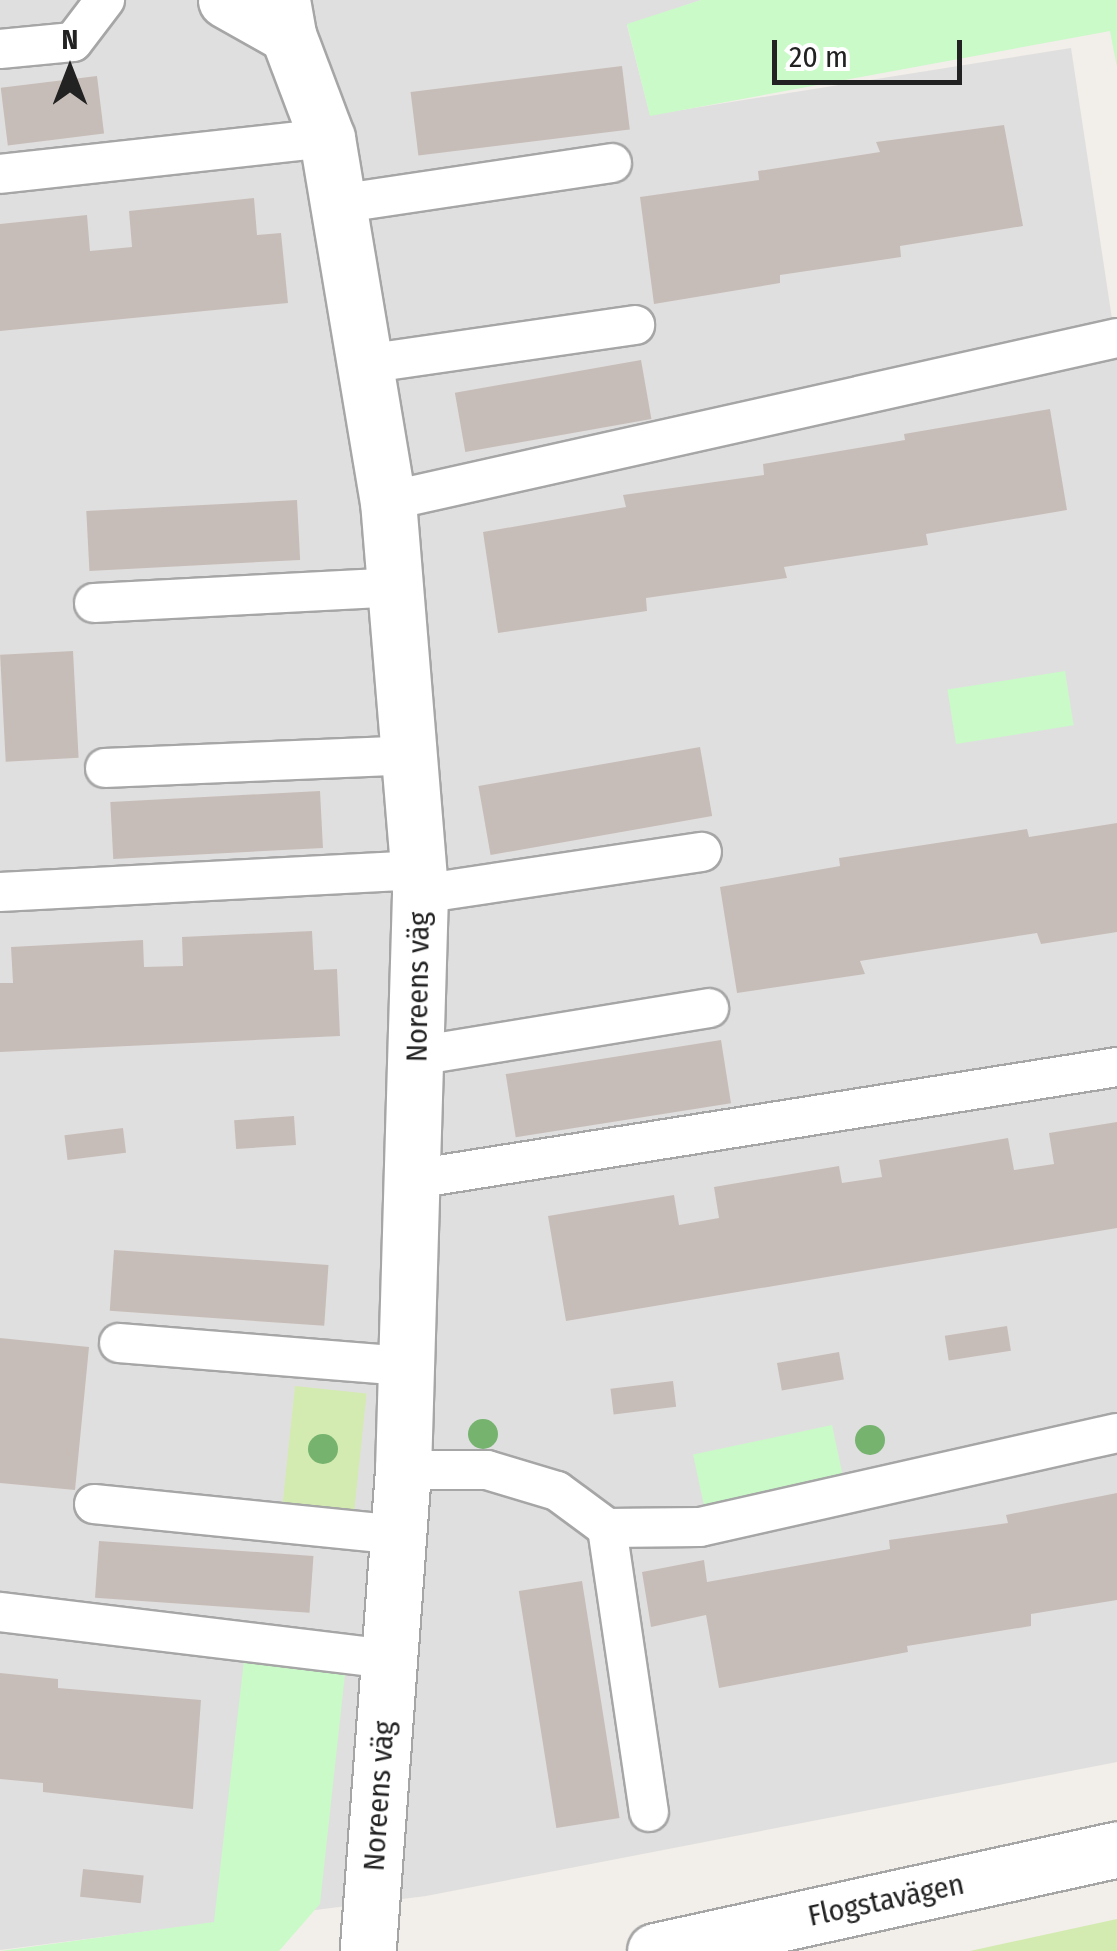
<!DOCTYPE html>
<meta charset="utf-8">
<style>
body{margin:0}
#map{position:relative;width:1117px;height:1951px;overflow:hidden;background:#f2eee9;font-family:"Fira Sans Condensed",sans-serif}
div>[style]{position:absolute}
.residential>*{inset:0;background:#e0dfdf}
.grass>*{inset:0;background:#d3ebb0;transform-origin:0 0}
.park>*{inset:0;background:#c9fac8;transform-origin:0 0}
.building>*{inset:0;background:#c7bdb8;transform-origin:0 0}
.roads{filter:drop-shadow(2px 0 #a6a6a6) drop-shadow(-2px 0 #a6a6a6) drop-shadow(0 2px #a6a6a6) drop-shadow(0 -2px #a6a6a6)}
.service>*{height:38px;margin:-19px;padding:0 19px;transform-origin:19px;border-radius:19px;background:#fff}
.minor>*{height:55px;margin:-27.5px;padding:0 27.5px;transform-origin:27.5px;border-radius:27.5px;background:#fff}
.trees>*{width:30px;height:30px;margin:-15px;border-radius:50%;background:#75b36f}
span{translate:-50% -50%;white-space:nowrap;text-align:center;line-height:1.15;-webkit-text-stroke:9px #fff;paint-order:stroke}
.street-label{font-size:30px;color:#222}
.north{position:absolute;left:20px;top:20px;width:100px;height:100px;-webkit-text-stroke:8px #fff;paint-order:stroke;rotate:0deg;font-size:28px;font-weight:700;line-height:40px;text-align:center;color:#222}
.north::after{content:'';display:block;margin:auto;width:35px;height:45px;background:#222;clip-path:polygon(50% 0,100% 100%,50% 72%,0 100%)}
.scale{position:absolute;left:772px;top:40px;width:190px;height:45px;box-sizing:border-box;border:5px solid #222;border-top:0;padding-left:12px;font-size:30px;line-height:35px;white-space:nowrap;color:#222;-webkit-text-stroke:8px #fff;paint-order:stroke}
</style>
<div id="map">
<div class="residential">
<div style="clip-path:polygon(0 0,701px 0,627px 25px,650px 115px,1071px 48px,1117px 352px,1117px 1762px,426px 1896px,0 1950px)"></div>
</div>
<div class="grass">
<div style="left:295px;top:1386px;width:72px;height:117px;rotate:6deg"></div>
<div style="clip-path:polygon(1117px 1919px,1117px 1951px,970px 1951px)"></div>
</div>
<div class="park">
<div style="clip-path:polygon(701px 0,1117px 0,1117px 67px,1110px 31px,650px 116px,627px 24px)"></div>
<div style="left:1065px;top:671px;width:55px;height:119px;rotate:81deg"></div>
<div style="left:832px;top:1425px;width:54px;height:142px;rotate:78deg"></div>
<div style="clip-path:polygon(244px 1660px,345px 1674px,320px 1904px,279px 1951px,0 1951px,214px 1922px)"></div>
</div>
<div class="building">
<div style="left:622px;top:66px;width:64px;height:213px;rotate:83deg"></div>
<div style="left:97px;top:76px;width:58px;height:97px;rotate:83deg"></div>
<div style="clip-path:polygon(1004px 125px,1023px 226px,900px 246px,901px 257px,780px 275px,780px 283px,654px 304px,640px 197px,759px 180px,758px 171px,880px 152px,876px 142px)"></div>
<div style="clip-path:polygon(254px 198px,257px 235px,281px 233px,288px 303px,0 331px,0 224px,87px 215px,90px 251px,132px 247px,129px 211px)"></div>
<div style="left:641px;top:360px;width:60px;height:189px;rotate:80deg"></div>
<div style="clip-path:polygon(1050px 409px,1067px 510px,926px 534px,928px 545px,784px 567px,787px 578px,646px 598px,647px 611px,498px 633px,483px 532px,626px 507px,623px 495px,764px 475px,763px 464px,905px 440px,904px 434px)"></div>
<div style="left:297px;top:500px;width:60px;height:211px;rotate:87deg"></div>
<div style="left:73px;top:651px;width:107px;height:73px;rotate:87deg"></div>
<div style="left:700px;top:747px;width:70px;height:225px;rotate:80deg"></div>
<div style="left:320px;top:791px;width:57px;height:210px;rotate:87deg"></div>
<div style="clip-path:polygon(1117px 823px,1117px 932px,1041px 944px,1037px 933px,860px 961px,865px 974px,737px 993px,720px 887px,840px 866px,839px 858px,1027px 829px,1029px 837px)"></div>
<div style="clip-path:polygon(312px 931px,314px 970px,337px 969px,340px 1036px,0 1052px,0 983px,13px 983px,11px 947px,143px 940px,144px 967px,183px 966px,182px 937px)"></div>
<div style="left:721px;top:1040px;width:64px;height:218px;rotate:81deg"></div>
<div style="left:294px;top:1116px;width:29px;height:60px;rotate:86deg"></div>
<div style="clip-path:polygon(1117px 1122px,1117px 1228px,566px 1321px,548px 1216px,674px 1195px,679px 1225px,719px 1218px,714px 1187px,839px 1166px,842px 1183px,882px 1177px,879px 1160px,1008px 1138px,1014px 1170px,1054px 1164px,1049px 1133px)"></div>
<div style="left:123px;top:1128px;width:25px;height:59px;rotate:83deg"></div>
<div style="left:114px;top:1250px;width:215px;height:61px;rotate:4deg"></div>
<div style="left:1007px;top:1326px;width:25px;height:63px;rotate:81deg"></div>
<div style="clip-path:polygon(0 1338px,89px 1347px,75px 1490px,0 1483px)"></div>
<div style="left:839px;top:1352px;width:28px;height:63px;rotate:80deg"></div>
<div style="left:673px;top:1381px;width:26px;height:63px;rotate:83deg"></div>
<div style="clip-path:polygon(1117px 1493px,1117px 1600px,1031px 1614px,1031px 1626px,907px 1646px,908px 1652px,719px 1688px,706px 1615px,651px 1627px,642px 1572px,704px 1560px,707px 1582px,890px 1549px,889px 1540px,1008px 1523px,1006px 1515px)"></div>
<div style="left:99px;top:1541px;width:215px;height:57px;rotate:4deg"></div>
<div style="left:582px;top:1581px;width:240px;height:64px;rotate:81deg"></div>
<div style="clip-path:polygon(0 1673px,58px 1679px,58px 1688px,201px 1700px,193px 1809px,43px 1792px,43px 1783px,0 1779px)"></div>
<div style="left:83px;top:1869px;width:61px;height:28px;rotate:6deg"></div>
</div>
<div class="roads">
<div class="service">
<div style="left:0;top:49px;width:73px;rotate:-5.5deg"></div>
<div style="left:73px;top:42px;width:53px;rotate:-52.7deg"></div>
<div style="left:0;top:174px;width:329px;rotate:-6.3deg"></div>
<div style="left:338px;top:204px;width:277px;rotate:-8.5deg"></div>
<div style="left:365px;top:364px;width:273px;rotate:-8.2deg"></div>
<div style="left:388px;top:501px;width:747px;rotate:-12.6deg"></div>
<div style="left:94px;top:603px;width:301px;rotate:-3deg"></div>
<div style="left:105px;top:768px;width:304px;rotate:-2.4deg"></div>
<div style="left:0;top:892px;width:420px;rotate:-3deg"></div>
<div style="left:420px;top:894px;width:285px;rotate:-8.5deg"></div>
<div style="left:417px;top:1056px;width:296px;rotate:-9.3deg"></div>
<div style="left:414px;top:1179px;width:712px;rotate:-9.05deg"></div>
<div style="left:119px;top:1343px;width:289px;rotate:4.6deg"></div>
<div style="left:403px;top:1470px;width:84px"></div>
<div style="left:487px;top:1470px;width:73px;rotate:16.7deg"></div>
<div style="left:557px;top:1491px;width:62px;rotate:36.5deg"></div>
<div style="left:607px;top:1528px;width:287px;rotate:81.6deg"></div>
<div style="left:94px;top:1504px;width:306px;rotate:5.8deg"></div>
<div style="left:607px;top:1528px;width:93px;rotate:-0.6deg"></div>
<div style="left:700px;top:1527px;width:427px;rotate:-12.7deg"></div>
<div style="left:0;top:1612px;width:392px;rotate:6.9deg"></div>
</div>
<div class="minor">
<div style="left:226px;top:0;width:71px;rotate:29.4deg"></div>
<div style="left:282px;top:0;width:36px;rotate:80deg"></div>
<div style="left:288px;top:35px;width:110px;rotate:69.3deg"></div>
<div style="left:327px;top:138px;width:368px;rotate:80.5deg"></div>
<div style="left:388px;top:501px;width:394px;rotate:85.3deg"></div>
<div style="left:420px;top:894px;width:576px;rotate:91.69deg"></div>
<div style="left:403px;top:1470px;width:482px;rotate:94.2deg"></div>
<div style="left:655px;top:1951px;width:473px;rotate:-12.4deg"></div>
</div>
</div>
<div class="trees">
<div style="left:483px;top:1434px"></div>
<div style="left:870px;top:1440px"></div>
<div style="left:323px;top:1449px"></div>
</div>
<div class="street-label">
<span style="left:418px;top:987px;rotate:-89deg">Noreens väg</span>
<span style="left:379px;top:1796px;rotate:-86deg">Noreens väg</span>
<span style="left:886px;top:1900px;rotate:-12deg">Flogstavägen</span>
</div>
<div class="north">N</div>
<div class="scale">20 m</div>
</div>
